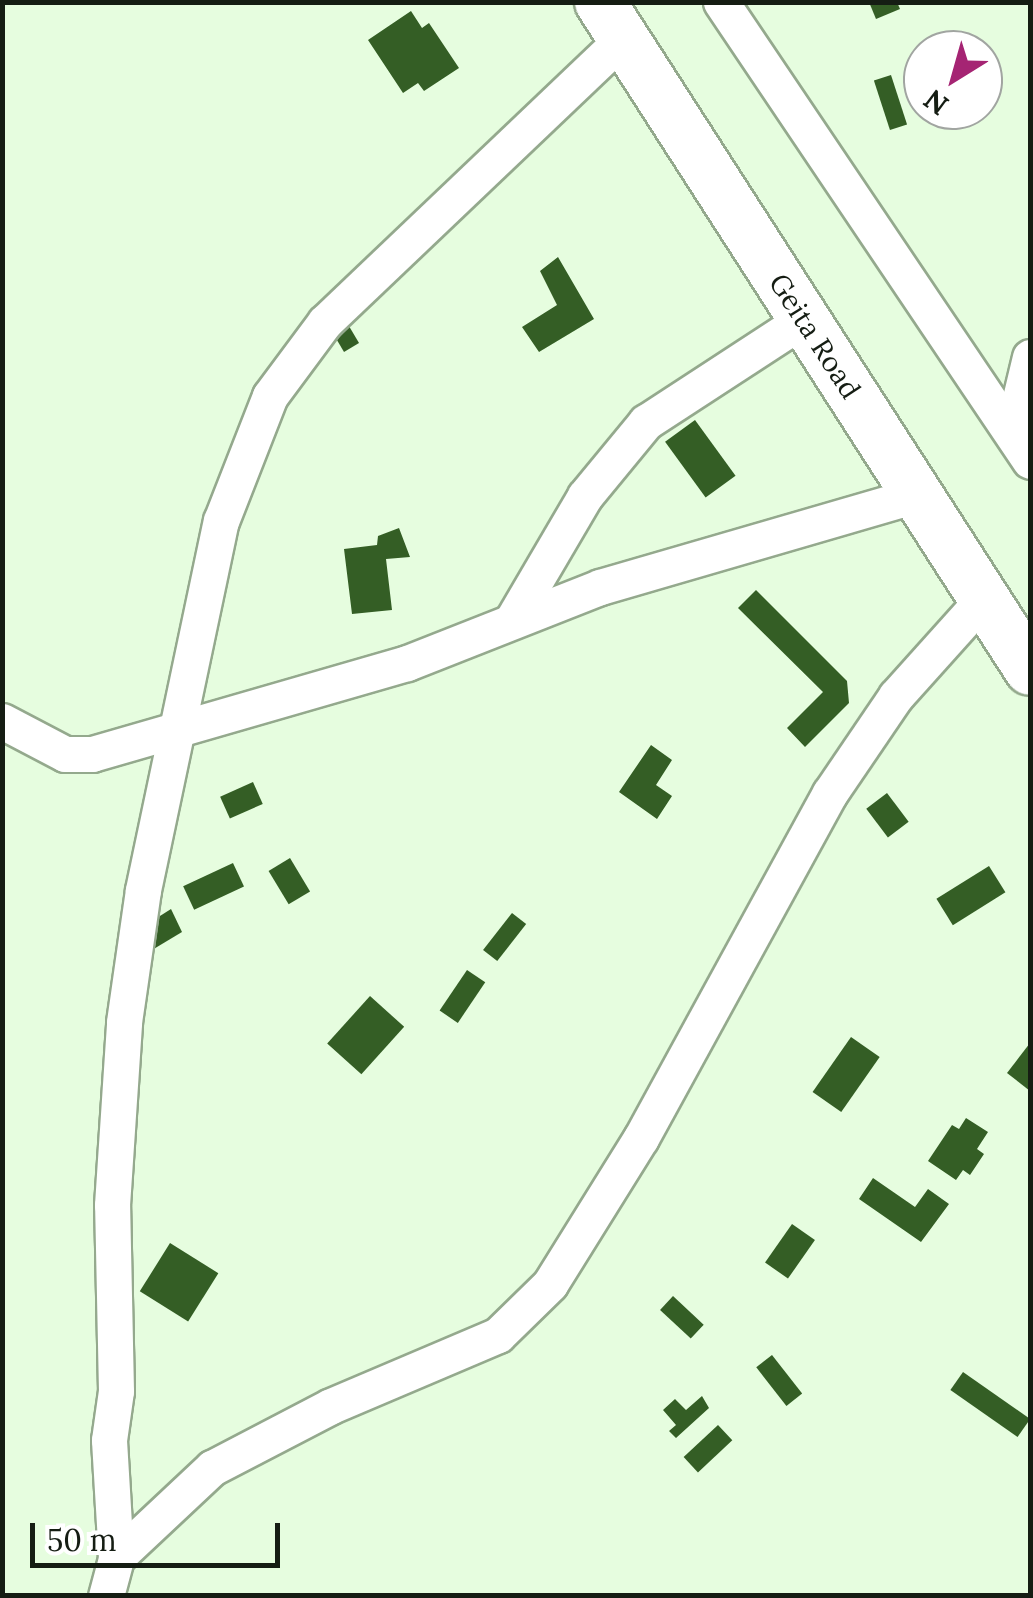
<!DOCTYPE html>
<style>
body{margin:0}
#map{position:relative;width:1033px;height:1598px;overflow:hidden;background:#e6fddf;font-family:Lora,serif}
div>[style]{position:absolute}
.building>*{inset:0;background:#345e25;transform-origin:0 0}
.roads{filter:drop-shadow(2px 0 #94a98d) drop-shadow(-2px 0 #94a98d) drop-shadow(0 2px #94a98d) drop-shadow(0 -2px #94a98d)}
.minor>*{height:35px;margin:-17.5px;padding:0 17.5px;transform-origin:17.5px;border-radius:17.5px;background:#fff}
.highway>*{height:50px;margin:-25px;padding:0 25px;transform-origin:25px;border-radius:25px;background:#fff}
span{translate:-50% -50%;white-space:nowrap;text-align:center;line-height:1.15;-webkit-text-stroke:10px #fff;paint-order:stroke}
.street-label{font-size:28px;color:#151d13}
.frame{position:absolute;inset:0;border:5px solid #151d13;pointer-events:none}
.north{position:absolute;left:903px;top:30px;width:100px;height:100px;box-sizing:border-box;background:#fff;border:2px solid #a1a5a1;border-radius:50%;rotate:217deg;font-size:28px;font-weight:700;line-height:40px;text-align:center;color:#151d13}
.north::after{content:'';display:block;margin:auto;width:35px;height:45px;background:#a52473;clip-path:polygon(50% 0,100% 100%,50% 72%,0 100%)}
.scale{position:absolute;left:30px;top:1523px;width:250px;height:45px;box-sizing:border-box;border:5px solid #151d13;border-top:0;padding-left:12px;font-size:30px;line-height:35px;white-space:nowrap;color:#151d13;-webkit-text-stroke:8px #fff;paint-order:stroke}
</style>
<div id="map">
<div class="building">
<div style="clip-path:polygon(869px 2px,897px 2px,900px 9px,876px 19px)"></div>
<div style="clip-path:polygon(411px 11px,422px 28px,429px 23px,459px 68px,424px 91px,418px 83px,403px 93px,368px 40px)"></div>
<div style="left:891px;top:75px;width:52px;height:18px;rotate:72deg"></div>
<div style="clip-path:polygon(558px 257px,594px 319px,539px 352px,522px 327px,557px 305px,540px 271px)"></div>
<div style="clip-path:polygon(343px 316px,359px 343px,344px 352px,324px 318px)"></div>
<div style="left:695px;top:420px;width:69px;height:37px;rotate:54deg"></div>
<div style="clip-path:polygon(399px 528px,410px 557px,386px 559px,392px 610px,352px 614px,344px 549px,377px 545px,378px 536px)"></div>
<div style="clip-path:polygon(756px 590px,847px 681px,849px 703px,805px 747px,787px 728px,823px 692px,738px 608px)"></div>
<div style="clip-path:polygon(651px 745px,672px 760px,656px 785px,672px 796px,657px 819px,619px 792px)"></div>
<div style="left:253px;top:782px;width:24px;height:36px;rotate:66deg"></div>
<div style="left:887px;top:793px;width:36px;height:26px;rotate:53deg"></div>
<div style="left:290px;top:858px;width:39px;height:25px;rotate:59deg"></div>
<div style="left:233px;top:863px;width:26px;height:55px;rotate:65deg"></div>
<div style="left:989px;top:866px;width:31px;height:62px;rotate:58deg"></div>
<div style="clip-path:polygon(171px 909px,182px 932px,152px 950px,141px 928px)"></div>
<div style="left:512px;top:913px;width:18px;height:47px;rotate:38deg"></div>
<div style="left:467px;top:970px;width:22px;height:49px;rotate:34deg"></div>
<div style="left:370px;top:996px;width:46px;height:64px;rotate:42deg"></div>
<div style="left:851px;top:1037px;width:35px;height:67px;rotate:35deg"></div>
<div style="clip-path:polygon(1030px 1043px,1030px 1091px,1007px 1073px)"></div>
<div style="clip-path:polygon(966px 1118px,988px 1132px,977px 1149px,984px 1154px,970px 1175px,963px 1170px,956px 1180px,928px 1161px,952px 1125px,959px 1129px)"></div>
<div style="clip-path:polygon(873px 1178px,915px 1207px,928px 1189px,949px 1204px,921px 1242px,859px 1199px)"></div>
<div style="left:792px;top:1224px;width:28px;height:47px;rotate:35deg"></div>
<div style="left:170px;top:1243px;width:57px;height:57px;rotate:32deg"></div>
<div style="left:673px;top:1296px;width:42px;height:19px;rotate:43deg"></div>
<div style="left:772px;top:1355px;width:49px;height:20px;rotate:52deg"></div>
<div style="left:963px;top:1372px;width:82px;height:22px;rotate:35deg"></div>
<div style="clip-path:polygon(702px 1396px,709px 1408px,676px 1438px,669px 1431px,676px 1425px,663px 1410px,675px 1399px,686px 1410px)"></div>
<div style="left:718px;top:1425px;width:21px;height:47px;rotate:47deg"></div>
</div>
<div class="roads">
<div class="minor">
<div style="left:721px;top:2px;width:553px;rotate:56.05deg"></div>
<div style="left:1012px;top:432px;width:77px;rotate:-76.5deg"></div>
<div style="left:514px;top:617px;width:140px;rotate:-59.6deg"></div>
<div style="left:585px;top:496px;width:96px;rotate:-50.5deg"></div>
<div style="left:646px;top:422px;width:189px;rotate:-33.1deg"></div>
<div style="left:2px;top:721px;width:71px;rotate:27.6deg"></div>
<div style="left:65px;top:754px;width:27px"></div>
<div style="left:92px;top:754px;width:328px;rotate:-16.1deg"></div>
<div style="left:407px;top:663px;width:207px;rotate:-21.5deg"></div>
<div style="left:600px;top:587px;width:330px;rotate:-16.2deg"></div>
<div style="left:116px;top:1558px;width:132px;rotate:-43.2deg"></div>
<div style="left:212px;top:1468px;width:134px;rotate:-27.5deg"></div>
<div style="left:331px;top:1406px;width:181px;rotate:-23deg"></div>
<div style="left:498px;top:1335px;width:73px;rotate:-44.4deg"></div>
<div style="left:550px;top:1284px;width:172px;rotate:-58.1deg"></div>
<div style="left:641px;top:1138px;width:393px;rotate:-61.3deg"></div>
<div style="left:830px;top:793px;width:117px;rotate:-55.8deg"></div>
<div style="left:896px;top:696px;width:132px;rotate:-48.1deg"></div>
<div style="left:106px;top:1596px;width:39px;rotate:-75deg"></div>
<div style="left:116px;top:1558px;width:118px;rotate:-93.4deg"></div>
<div style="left:109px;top:1440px;width:49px;rotate:-81.9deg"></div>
<div style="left:116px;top:1391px;width:186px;rotate:-91.2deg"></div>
<div style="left:112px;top:1205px;width:183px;rotate:-86.2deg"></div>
<div style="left:124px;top:1022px;width:133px;rotate:-81.8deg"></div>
<div style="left:143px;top:890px;width:377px;rotate:-78.1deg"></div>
<div style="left:221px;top:521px;width:134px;rotate:-68.6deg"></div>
<div style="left:270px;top:396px;width:92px;rotate:-53.4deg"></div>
<div style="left:325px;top:322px;width:412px;rotate:-43.6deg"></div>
</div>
<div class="highway">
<div style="left:600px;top:2px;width:794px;rotate:57.23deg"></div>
</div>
</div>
<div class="street-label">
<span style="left:815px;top:336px;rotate:57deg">Geita Road</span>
</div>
<div class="frame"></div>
<div class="north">N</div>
<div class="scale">50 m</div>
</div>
